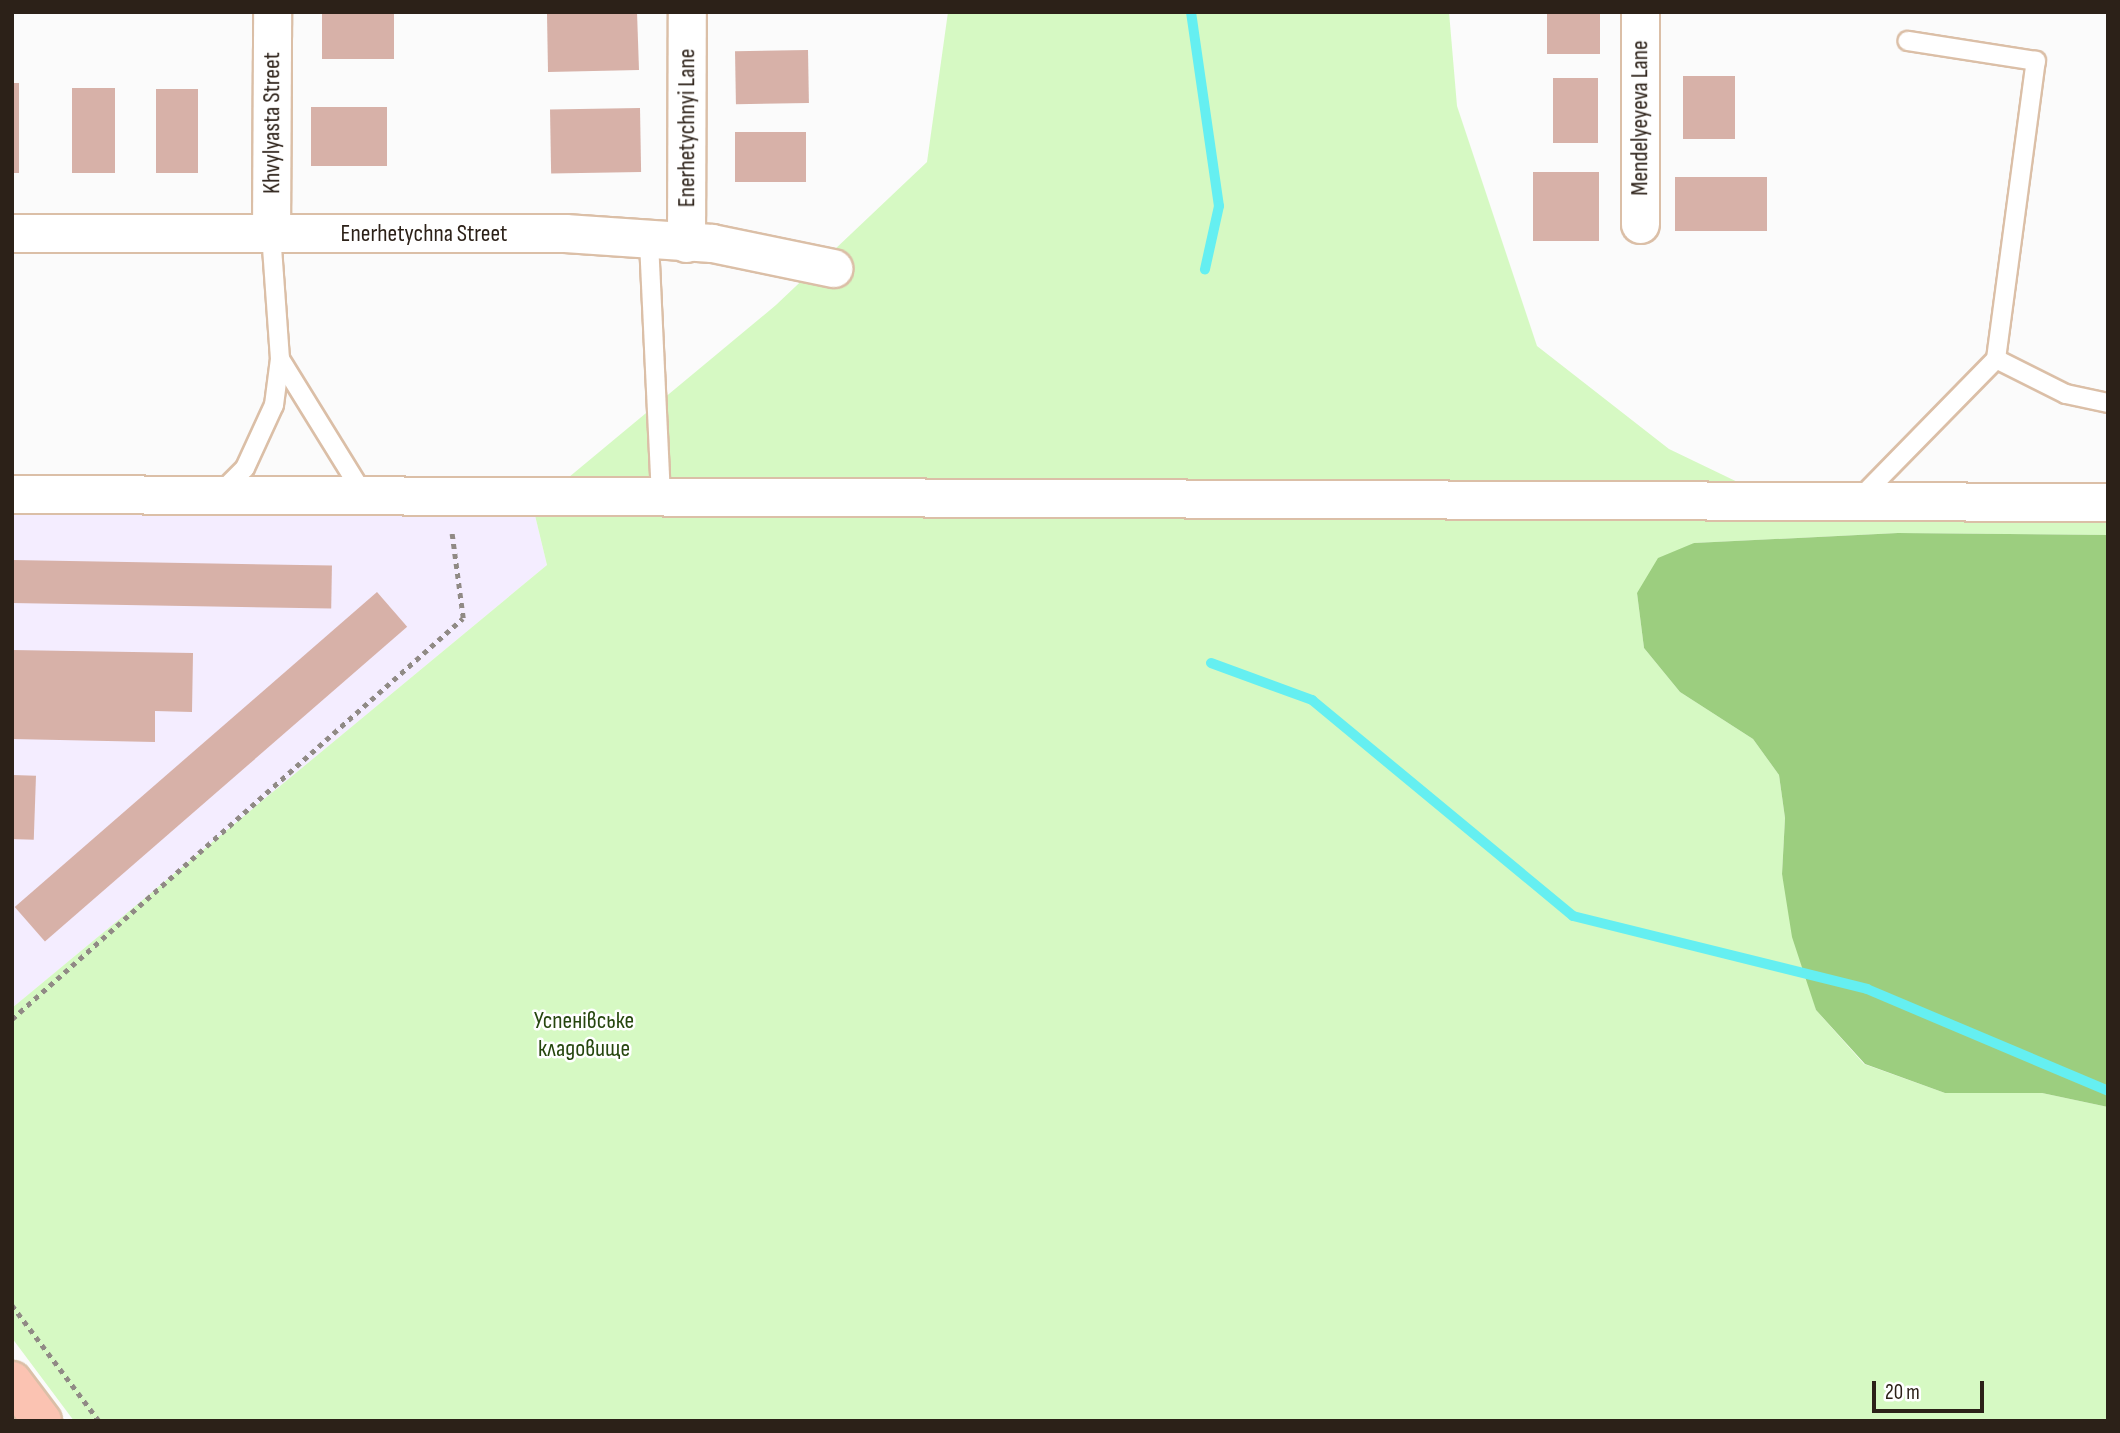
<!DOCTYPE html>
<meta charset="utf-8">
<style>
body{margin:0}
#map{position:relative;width:2120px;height:1433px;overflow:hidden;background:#fbfbfb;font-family:"Sofia Sans Condensed",sans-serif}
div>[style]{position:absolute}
.industrial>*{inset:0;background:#f4edff}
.green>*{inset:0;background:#d6f9c3}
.forest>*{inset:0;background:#9cce7f}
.stream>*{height:10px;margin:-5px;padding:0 5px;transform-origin:5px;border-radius:5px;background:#65eff1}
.building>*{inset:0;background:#d7b1a8;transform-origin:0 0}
.path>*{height:4.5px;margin-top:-2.25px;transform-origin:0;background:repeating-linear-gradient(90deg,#908a85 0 5px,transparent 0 10px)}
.roads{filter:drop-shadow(2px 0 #dbbfa7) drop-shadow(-2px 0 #dbbfa7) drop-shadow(0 2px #dbbfa7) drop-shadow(0 -2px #dbbfa7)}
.lane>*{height:18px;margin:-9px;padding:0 9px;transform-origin:9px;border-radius:9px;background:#fff}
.street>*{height:37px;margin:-18.5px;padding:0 18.5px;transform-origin:18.5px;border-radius:18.5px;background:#fff}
.highway>*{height:38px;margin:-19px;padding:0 19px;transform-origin:19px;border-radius:19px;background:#fbc3b2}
span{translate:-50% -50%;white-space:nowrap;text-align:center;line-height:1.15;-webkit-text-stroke:5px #fff;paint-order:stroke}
.street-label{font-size:24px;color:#2c2118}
.park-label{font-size:24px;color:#26460e}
.frame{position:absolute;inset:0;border:14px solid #2c2118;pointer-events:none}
.scale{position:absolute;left:1872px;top:1381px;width:112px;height:32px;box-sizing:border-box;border:4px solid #2c2118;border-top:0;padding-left:9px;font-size:21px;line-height:24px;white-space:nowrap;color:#2c2118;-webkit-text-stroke:5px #fff;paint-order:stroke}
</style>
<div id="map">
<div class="industrial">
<div style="clip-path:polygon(12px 505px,533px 507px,547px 565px,12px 1008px)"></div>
</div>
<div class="green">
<div style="clip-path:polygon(948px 12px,1449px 12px,1457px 106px,1537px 346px,1669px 449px,1775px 500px,2108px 515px,2108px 535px,1898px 533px,1694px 543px,1637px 593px,1644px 648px,1680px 692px,1753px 739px,1779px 775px,1785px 818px,1782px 874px,1816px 1010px,1864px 1064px,1945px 1093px,2042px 1093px,2108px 1107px,2108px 1421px,74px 1421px,12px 1338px,12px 1008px,547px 565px,533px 507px,776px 305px,927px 162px)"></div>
</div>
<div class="forest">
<div style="clip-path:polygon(1898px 533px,2108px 535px,2108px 1107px,2042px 1093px,1945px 1093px,1865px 1064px,1816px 1010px,1792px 937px,1782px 874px,1785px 818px,1779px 775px,1753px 739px,1680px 692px,1644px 648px,1637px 593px,1658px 558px,1694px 543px)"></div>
</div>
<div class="stream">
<div style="left:1191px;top:12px;width:196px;rotate:81.8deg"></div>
<div style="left:1219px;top:206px;width:65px;rotate:102.5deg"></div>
<div style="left:1211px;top:663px;width:108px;rotate:20.1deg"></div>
<div style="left:1312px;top:700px;width:339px;rotate:39.6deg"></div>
<div style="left:1573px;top:916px;width:303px;rotate:13.9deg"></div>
<div style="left:1867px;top:989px;width:262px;rotate:22.9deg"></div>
</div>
<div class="building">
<div style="left:322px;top:12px;width:72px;height:47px"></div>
<div style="clip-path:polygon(614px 12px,637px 12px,639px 70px,548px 72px,547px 14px)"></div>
<div style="left:1547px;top:12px;width:53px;height:42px"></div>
<div style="left:808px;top:50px;width:53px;height:73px;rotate:89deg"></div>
<div style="left:1735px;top:76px;width:63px;height:52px;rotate:90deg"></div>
<div style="left:1553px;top:78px;width:45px;height:65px"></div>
<div style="left:12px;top:83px;width:7px;height:90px"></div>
<div style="left:72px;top:88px;width:43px;height:85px"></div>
<div style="left:156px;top:89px;width:42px;height:84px"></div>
<div style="left:387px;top:107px;width:59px;height:76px;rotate:90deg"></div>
<div style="left:640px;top:108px;width:64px;height:90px;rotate:89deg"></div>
<div style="left:806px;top:132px;width:50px;height:71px;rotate:90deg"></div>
<div style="left:1533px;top:172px;width:66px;height:69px"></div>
<div style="left:1767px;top:177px;width:54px;height:92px;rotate:90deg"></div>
<div style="left:12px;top:560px;width:320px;height:43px;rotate:1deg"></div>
<div style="left:377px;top:592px;width:46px;height:480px;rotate:49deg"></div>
<div style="clip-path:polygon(12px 650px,193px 653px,192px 712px,155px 711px,155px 742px,12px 739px)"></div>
<div style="left:12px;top:775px;width:24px;height:64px;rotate:2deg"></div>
</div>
<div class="path">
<div style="left:12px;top:1019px;width:603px;rotate:-41.64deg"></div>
<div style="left:463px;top:618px;width:85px;rotate:-97.5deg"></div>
<div style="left:12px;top:1305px;width:145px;rotate:53.1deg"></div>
</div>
<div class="roads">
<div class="lane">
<div style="left:649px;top:242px;width:251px;rotate:87.3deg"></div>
<div style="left:280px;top:359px;width:160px;rotate:58.3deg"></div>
<div style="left:1996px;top:359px;width:78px;rotate:26.6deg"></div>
<div style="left:2066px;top:394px;width:43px;rotate:12.1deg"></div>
<div style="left:220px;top:493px;width:35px;rotate:-45deg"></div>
<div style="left:245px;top:468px;width:69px;rotate:-65.3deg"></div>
<div style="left:274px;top:405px;width:46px;rotate:-82.6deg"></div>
<div style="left:280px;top:359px;width:125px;rotate:-94.1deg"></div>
<div style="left:1860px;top:498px;width:194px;rotate:-45.6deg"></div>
<div style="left:1996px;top:359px;width:301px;rotate:-82.4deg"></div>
<div style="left:2036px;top:61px;width:130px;rotate:-171.1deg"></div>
</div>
<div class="street">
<div style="left:1640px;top:224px;width:212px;rotate:-90deg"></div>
<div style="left:12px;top:233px;width:553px"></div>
<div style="left:565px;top:233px;width:147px;rotate:3.9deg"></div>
<div style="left:712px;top:243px;width:124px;rotate:11.7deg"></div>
<div style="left:271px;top:234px;width:222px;rotate:-89.7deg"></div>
<div style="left:686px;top:243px;width:231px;rotate:-89.8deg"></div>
<div style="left:12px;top:494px;width:2096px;rotate:0.22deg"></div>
</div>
<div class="highway">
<div style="left:12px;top:1381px;width:50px;rotate:53.1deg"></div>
</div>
</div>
<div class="street-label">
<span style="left:1640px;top:118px;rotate:-90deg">Mendelyeyeva Lane</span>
<span style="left:272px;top:123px;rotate:-90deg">Khvylyasta Street</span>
<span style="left:687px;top:128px;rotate:-90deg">Enerhetychnyi Lane</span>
<span style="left:424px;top:234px">Enerhetychna Street</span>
</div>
<div class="park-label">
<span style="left:584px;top:1035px">Успенівське<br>кладовище</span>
</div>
<div class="frame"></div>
<div class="scale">20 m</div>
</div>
